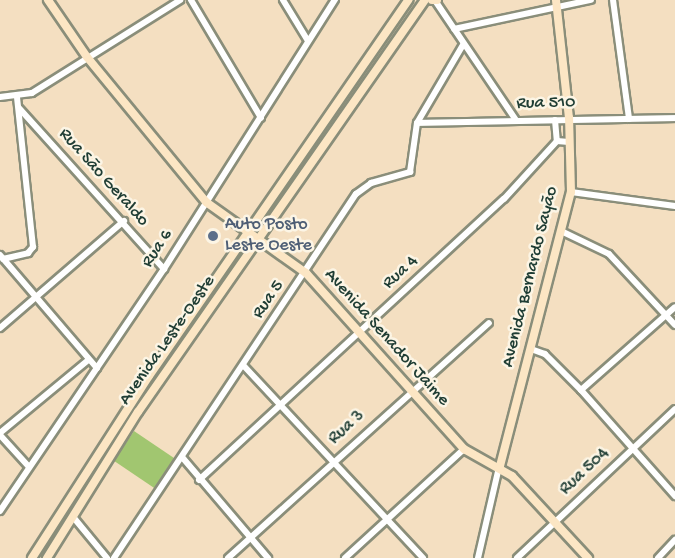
<!DOCTYPE html>
<meta charset="utf-8">
<style>
body{margin:0}
#map{position:relative;width:675px;height:558px;overflow:hidden;background:#f4dfc1;font-family:"Gochi Hand",sans-serif}
div>[style]{position:absolute}
.green>*{inset:0;background:#a1c670;transform-origin:0 0}
.roads{filter:drop-shadow(2px 0 #8a8e7a) drop-shadow(-2px 0 #8a8e7a) drop-shadow(0 2px #8a8e7a) drop-shadow(0 -2px #8a8e7a)}
.street>*{height:6px;margin:-3px;padding:0 3px;transform-origin:3px;border-radius:3px;background:#fff}
.secondary>*{height:8px;margin:-4px;padding:0 4px;transform-origin:4px;border-radius:4px;background:#fce6c4}
.dots>*{width:16px;height:16px;translate:-50% -50%;box-sizing:border-box;border:3px solid #fcf5e5;border-radius:50%}
span{translate:-50% -50%;white-space:nowrap;text-align:center;line-height:1.15;-webkit-text-stroke:5px #fcf5e5;paint-order:stroke}
.street-label{font-size:18px;color:#1f3d34}
.service-label{font-size:18px;color:#4e5e75}
.left{translate:0 -50%;text-align:left}
</style>
<div id="map">
<div class="green">
<div style="left:134px;top:431px;width:50px;height:36px;rotate:34deg"></div>
</div>
<div class="roads">
<div class="street">
<div style="left:191px;top:0;width:137px;rotate:59.3deg"></div>
<div style="left:283px;top:0;width:48px;rotate:58.6deg"></div>
<div style="left:613px;top:0;width:120px;rotate:82.3deg"></div>
<div style="left:436px;top:2px;width:143px;rotate:55.9deg"></div>
<div style="left:454px;top:29px;width:140px;rotate:-12deg"></div>
<div style="left:0;top:97px;width:32px;rotate:-7deg"></div>
<div style="left:32px;top:93px;width:175px;rotate:-32.1deg"></div>
<div style="left:19px;top:108px;width:217px;rotate:48deg"></div>
<div style="left:555px;top:120px;width:21px;rotate:85deg"></div>
<div style="left:417px;top:123px;width:258px;rotate:-1.1deg"></div>
<div style="left:571px;top:192px;width:105px;rotate:7.7deg"></div>
<div style="left:561px;top:231px;width:53px;rotate:25.6deg"></div>
<div style="left:609px;top:254px;width:97px;rotate:47.1deg"></div>
<div style="left:0;top:255px;width:149px;rotate:49.4deg"></div>
<div style="left:3px;top:259px;width:26px;rotate:-13deg"></div>
<div style="left:28px;top:253px;width:8px;rotate:-50deg"></div>
<div style="left:33px;top:247px;width:151px;rotate:-96.1deg"></div>
<div style="left:0;top:328px;width:164px;rotate:-40.8deg"></div>
<div style="left:531px;top:349px;width:15px;rotate:20deg"></div>
<div style="left:545px;top:354px;width:51px;rotate:45deg"></div>
<div style="left:581px;top:390px;width:142px;rotate:48.4deg"></div>
<div style="left:243px;top:365px;width:264px;rotate:47deg"></div>
<div style="left:581px;top:390px;width:125px;rotate:-41.4deg"></div>
<div style="left:0;top:433px;width:113px;rotate:-39.6deg"></div>
<div style="left:0;top:435px;width:43px;rotate:47.8deg"></div>
<div style="left:182px;top:457px;width:133px;rotate:49.6deg"></div>
<div style="left:199px;top:480px;width:415px;rotate:-42.7deg"></div>
<div style="left:504px;top:199px;width:79px;rotate:-47.6deg"></div>
<div style="left:557px;top:141px;width:12px;rotate:5deg"></div>
<div style="left:0;top:511px;width:292px;rotate:-55.9deg"></div>
<div style="left:164px;top:269px;width:319px;rotate:-57.6deg"></div>
<div style="left:74px;top:518px;width:52px;rotate:50.5deg"></div>
<div style="left:114px;top:558px;width:437px;rotate:-56.4deg"></div>
<div style="left:356px;top:194px;width:19px;rotate:-36deg"></div>
<div style="left:371px;top:183px;width:41px;rotate:-15.8deg"></div>
<div style="left:410px;top:172px;width:49px;rotate:-81.9deg"></div>
<div style="left:417px;top:123px;width:91px;rotate:-59.5deg"></div>
<div style="left:228px;top:558px;width:351px;rotate:-42deg"></div>
<div style="left:345px;top:558px;width:161px;rotate:-42.5deg"></div>
<div style="left:478px;top:558px;width:93px;rotate:-77deg"></div>
<div style="left:517px;top:558px;width:217px;rotate:-43.3deg"></div>
<div style="left:658px;top:558px;width:25px;rotate:-47deg"></div>
</div>
<div class="secondary">
<div style="left:48px;top:0;width:69px;rotate:55.6deg"></div>
<div style="left:87px;top:57px;width:188px;rotate:50.6deg"></div>
<div style="left:206px;top:202px;width:123px;rotate:35.4deg"></div>
<div style="left:306px;top:273px;width:237px;rotate:48.1deg"></div>
<div style="left:464px;top:449px;width:55px;rotate:29.4deg"></div>
<div style="left:512px;top:476px;width:112px;rotate:47.2deg"></div>
<div style="left:432px;top:0;width:5px"></div>
<div style="left:500px;top:466px;width:283px;rotate:-75.5deg"></div>
<div style="left:571px;top:192px;width:74px;rotate:-91.5deg"></div>
<div style="left:569px;top:118px;width:119px;rotate:-96.3deg"></div>
<div style="left:32px;top:558px;width:216px;rotate:-57.3deg"></div>
<div style="left:149px;top:376px;width:457px;rotate:-55.4deg"></div>
<div style="left:47px;top:558px;width:172px;rotate:-58.1deg"></div>
<div style="left:138px;top:412px;width:502px;rotate:-55.14deg"></div>
</div>
</div>
<div class="dots">
<div style="left:213px;top:236px;background:#5c6f8a"></div>
</div>
<div class="street-label">
<span style="left:546px;top:104px;rotate:-1deg">Rua 510</span>
<span style="left:103px;top:178px;rotate:48deg">Rua São Geraldo</span>
<span style="left:158px;top:249px;rotate:-57deg">Rua 6</span>
<span style="left:401px;top:273px;rotate:-42deg">Rua 4</span>
<span style="left:531px;top:277px;rotate:-76deg">Avenida Bernardo Sayão</span>
<span style="left:269px;top:300px;rotate:-56deg">Rua 5</span>
<span style="left:386px;top:338px;rotate:48deg">Avenida Senador Jaime</span>
<span style="left:168px;top:341px;rotate:-55deg">Avenida Leste-Oeste</span>
<span style="left:347px;top:428px;rotate:-42deg">Rua 3</span>
<span style="left:585px;top:472px;rotate:-43deg">Rua 504</span>
</div>
<div class="service-label">
<span class="left" style="left:225px;top:236px">Auto Posto<br>Leste Oeste</span>
</div>
</div>
